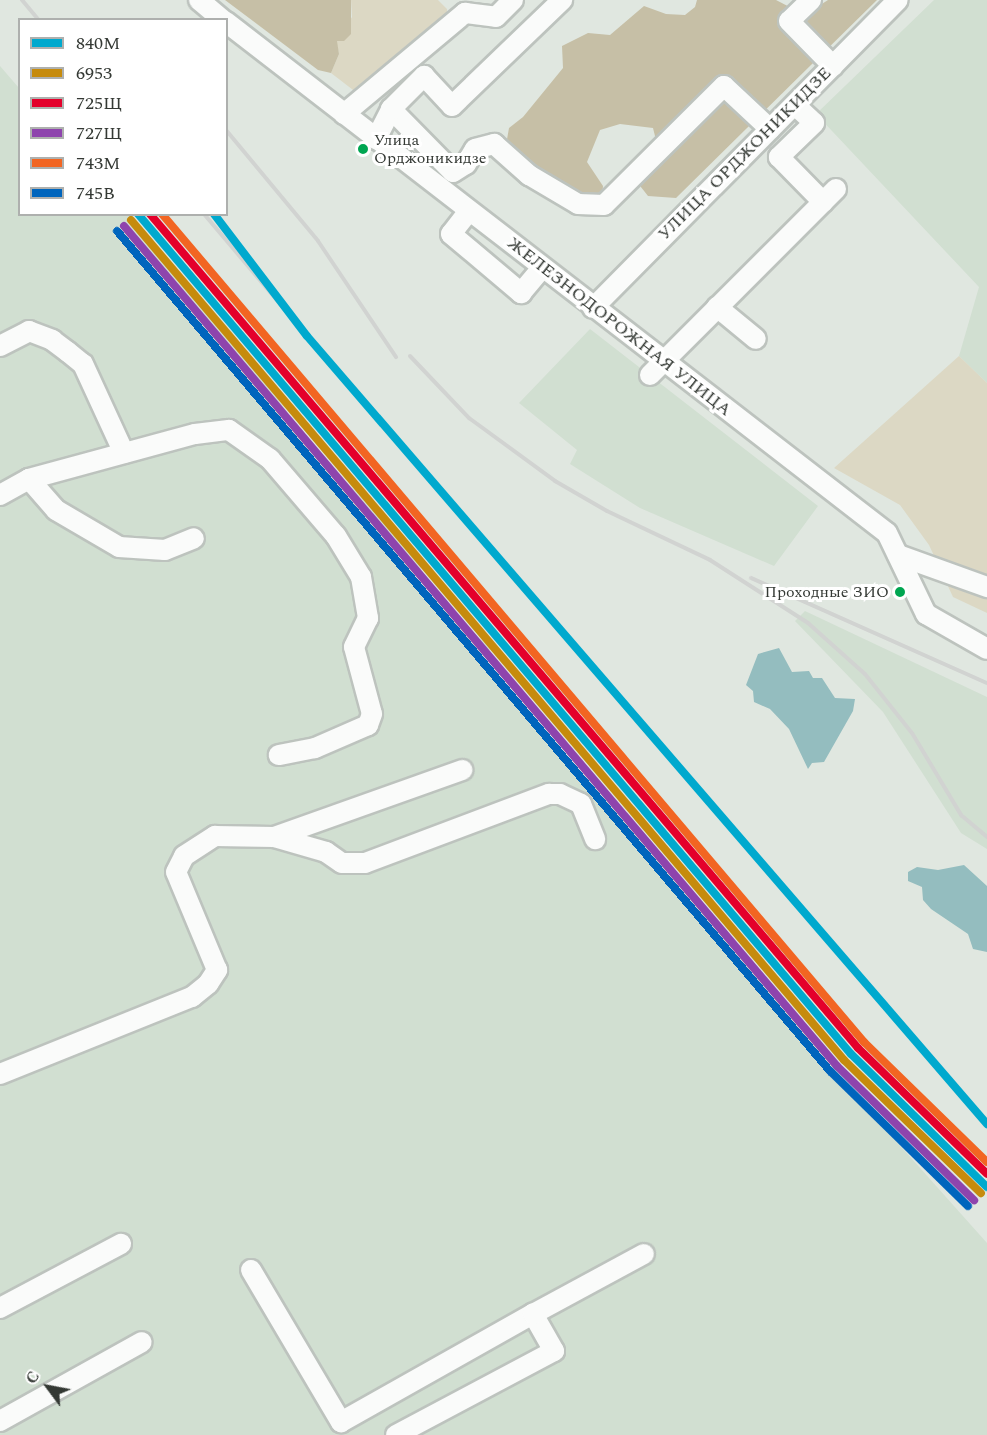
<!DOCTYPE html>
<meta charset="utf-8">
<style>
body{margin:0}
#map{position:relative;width:987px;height:1435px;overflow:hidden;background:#e0e7e0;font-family:Spectral,serif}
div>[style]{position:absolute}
.built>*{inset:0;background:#d1dfd1}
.green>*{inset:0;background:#dcd8c4}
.forest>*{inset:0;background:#c6bfa6}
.water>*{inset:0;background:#94bdbf}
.roads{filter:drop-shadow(2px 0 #bdc3be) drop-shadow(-2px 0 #bdc3be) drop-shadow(0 2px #bdc3be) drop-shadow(0 -2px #bdc3be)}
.minor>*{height:20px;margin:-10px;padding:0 10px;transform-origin:10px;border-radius:10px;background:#fafbfa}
.rail>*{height:4px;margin:-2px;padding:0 2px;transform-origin:2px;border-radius:2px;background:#d1d3d1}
.rail-1>*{height:8px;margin:-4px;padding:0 4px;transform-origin:4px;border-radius:4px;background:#00a9ce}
.rail-2>*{height:8px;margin:-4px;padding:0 4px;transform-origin:4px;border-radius:4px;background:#c68b0d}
.rail-3>*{height:8px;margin:-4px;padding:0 4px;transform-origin:4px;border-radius:4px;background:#e4002b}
.rail-4>*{height:8px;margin:-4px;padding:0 4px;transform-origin:4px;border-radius:4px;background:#8e44ad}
.rail-5>*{height:8px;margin:-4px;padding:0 4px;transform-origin:4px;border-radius:4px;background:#f26522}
.rail-6>*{height:8px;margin:-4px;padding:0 4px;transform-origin:4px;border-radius:4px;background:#0065bd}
.dots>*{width:16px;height:16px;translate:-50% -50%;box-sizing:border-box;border:3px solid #fff;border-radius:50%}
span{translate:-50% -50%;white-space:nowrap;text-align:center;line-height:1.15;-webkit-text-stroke:6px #fff;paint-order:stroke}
.bus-label{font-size:16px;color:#343934}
.left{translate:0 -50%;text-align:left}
.right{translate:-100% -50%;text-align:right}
.street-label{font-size:18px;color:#343934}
.legend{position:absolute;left:18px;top:18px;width:210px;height:198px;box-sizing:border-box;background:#fff;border:2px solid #aeb0ae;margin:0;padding:8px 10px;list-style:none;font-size:18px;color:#343934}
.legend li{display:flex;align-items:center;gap:12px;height:30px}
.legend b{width:30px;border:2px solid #aeb0ae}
.north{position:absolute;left:18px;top:1357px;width:60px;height:60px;-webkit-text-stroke:4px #fff;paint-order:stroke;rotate:302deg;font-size:16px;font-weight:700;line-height:24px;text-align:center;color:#343934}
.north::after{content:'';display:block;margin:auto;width:21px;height:27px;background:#343934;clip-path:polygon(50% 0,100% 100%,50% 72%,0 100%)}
</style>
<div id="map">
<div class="built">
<div style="clip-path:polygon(934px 0,987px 0,987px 383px,959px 356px,979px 287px,816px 114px)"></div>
<div style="clip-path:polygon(0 66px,19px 88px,20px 214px,130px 215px,233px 333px,306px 440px,425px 563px,413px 579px,491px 648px,480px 663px,671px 869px,871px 1113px,987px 1243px,987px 1435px,0 1435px)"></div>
<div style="clip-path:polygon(590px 329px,818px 506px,774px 566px,640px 508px,570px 464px,577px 450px,519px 403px)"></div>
<div style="clip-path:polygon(805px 611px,987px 697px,987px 849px,961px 833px,883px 712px,795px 621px)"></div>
</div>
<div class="green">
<div style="clip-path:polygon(351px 0,438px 0,447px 9px,447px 14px,357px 93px,331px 73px,339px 54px,336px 41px,352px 17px)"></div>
<div style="clip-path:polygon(959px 356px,987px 383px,987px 613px,953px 597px,929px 545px,900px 505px,834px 468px)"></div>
</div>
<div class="forest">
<div style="clip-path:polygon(225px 0,351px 0,351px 34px,344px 41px,337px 41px,339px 54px,331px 73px,318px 70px)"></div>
<div style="clip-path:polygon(697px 0,776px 0,805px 15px,828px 0,877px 0,676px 198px,648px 196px,637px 182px,656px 140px,653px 128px,620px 124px,600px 130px,587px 162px,603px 186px,602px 197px,585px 196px,553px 183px,506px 145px,509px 128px,523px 117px,563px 68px,562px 46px,588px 33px,610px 35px,644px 6px,666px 14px,685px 15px,695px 7px)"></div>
</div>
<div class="water">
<div style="clip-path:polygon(779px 648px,792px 672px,809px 671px,813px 678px,822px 678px,835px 698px,855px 699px,853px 711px,824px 762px,812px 763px,808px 769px,789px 729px,770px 709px,754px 702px,753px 691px,746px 685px,758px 654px)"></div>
<div style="clip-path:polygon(964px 865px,987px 886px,987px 952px,973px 949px,968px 934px,931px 909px,923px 900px,922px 887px,908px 881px,908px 872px,917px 867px,938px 870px)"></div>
</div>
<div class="roads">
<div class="minor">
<div style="left:199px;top:0;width:31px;rotate:40deg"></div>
<div style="left:811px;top:0;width:30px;rotate:136deg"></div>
<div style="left:789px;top:21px;width:63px;rotate:45.6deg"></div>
<div style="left:226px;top:22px;width:835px;rotate:37.71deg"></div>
<div style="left:887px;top:533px;width:90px;rotate:64.3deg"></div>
<div style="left:926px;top:614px;width:70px;rotate:29.8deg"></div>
<div style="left:795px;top:105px;width:26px;rotate:43deg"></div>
<div style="left:814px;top:123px;width:49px;rotate:135.8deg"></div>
<div style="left:779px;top:157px;width:63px;rotate:45.6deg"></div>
<div style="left:391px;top:109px;width:88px;rotate:45.5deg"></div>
<div style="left:453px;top:172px;width:15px;rotate:-32deg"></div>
<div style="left:466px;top:164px;width:17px;rotate:-59deg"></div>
<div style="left:475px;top:149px;width:20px;rotate:-15deg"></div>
<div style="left:494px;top:144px;width:47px;rotate:41.5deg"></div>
<div style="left:529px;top:175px;width:57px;rotate:30.6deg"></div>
<div style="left:578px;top:204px;width:26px;rotate:2deg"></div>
<div style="left:604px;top:205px;width:169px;rotate:-44.8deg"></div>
<div style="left:724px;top:86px;width:63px;rotate:43.1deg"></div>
<div style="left:344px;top:114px;width:158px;rotate:-39.9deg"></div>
<div style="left:465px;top:13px;width:31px;rotate:7deg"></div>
<div style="left:496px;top:17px;width:24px;rotate:-45deg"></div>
<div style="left:376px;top:139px;width:34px;rotate:-63deg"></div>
<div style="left:391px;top:109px;width:47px;rotate:-45deg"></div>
<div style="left:424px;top:76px;width:41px;rotate:47deg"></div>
<div style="left:452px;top:106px;width:153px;rotate:-43.9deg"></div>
<div style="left:469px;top:211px;width:29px;rotate:128deg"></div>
<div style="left:451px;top:234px;width:92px;rotate:40.1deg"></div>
<div style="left:521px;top:293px;width:33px;rotate:-50deg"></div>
<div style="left:717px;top:307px;width:50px;rotate:39.4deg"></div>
<div style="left:593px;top:308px;width:433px;rotate:-45.3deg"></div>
<div style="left:0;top:346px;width:33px;rotate:-27deg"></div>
<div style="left:29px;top:331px;width:25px;rotate:21deg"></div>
<div style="left:52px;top:340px;width:20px;rotate:37deg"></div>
<div style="left:68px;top:352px;width:19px;rotate:39deg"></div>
<div style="left:83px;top:364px;width:98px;rotate:65.3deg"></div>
<div style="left:650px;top:375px;width:263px;rotate:-45deg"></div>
<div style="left:29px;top:479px;width:41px;rotate:48.9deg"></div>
<div style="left:56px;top:510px;width:73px;rotate:30.4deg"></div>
<div style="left:119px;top:547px;width:46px;rotate:3.7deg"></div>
<div style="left:165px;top:550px;width:31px;rotate:-22deg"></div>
<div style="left:0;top:495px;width:33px;rotate:-29deg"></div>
<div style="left:29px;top:479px;width:172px;rotate:-15.2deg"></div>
<div style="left:195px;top:434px;width:34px;rotate:-7deg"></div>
<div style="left:229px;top:430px;width:50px;rotate:35.3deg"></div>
<div style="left:270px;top:459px;width:101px;rotate:49.4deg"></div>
<div style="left:336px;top:536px;width:48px;rotate:58.6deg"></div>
<div style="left:361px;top:577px;width:42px;rotate:80.3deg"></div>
<div style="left:368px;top:618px;width:32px;rotate:116deg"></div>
<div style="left:354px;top:647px;width:69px;rotate:75deg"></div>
<div style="left:372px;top:714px;width:12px;rotate:110deg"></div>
<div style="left:368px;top:725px;width:58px;rotate:156.5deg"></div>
<div style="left:315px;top:748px;width:37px;rotate:169deg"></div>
<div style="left:898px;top:555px;width:95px;rotate:19.8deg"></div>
<div style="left:274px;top:837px;width:200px;rotate:-19.6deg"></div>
<div style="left:0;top:1074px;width:207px;rotate:-21.9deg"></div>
<div style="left:192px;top:997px;width:21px;rotate:-39deg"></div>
<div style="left:208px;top:984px;width:17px;rotate:-57deg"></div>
<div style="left:217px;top:970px;width:106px;rotate:-112.7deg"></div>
<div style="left:176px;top:872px;width:18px;rotate:-63deg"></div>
<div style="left:184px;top:856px;width:37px;rotate:-33deg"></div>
<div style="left:215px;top:836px;width:59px;rotate:1deg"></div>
<div style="left:274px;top:837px;width:54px;rotate:16.1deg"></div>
<div style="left:326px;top:852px;width:19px;rotate:35deg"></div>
<div style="left:342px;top:863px;width:23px"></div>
<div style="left:365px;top:863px;width:197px;rotate:-20.6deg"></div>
<div style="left:549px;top:794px;width:11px"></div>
<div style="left:560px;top:794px;width:23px;rotate:25deg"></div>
<div style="left:581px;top:804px;width:38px;rotate:68deg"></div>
<div style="left:251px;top:1270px;width:177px;rotate:59.4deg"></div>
<div style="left:341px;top:1422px;width:220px;rotate:-29.4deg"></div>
<div style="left:0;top:1308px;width:137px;rotate:-27.9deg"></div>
<div style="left:0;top:1421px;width:162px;rotate:-29.1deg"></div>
<div style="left:396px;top:1435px;width:179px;rotate:-28deg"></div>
<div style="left:554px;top:1351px;width:43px;rotate:-119.6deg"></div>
<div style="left:533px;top:1314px;width:126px;rotate:-28.4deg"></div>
</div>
</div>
<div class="rail">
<div style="left:22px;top:0;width:26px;rotate:50deg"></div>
<div style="left:226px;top:130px;width:144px;rotate:50.3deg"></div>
<div style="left:318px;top:241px;width:140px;rotate:56.1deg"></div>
<div style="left:204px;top:214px;width:160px;rotate:49.8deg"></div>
<div style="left:410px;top:356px;width:86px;rotate:46.4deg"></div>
<div style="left:469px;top:418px;width:107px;rotate:36.2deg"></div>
<div style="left:555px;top:481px;width:60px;rotate:30deg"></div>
<div style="left:607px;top:511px;width:114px;rotate:25.4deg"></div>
<div style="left:710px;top:560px;width:117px;rotate:32.7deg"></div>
<div style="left:808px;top:623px;width:76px;rotate:41.8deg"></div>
<div style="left:865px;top:674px;width:75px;rotate:51.5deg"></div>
<div style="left:912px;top:733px;width:96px;rotate:59.1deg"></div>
<div style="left:961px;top:815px;width:34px;rotate:40deg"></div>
<div style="left:751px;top:578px;width:258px;rotate:24deg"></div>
</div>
<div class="rail-1">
<div style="left:138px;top:214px;width:1102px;rotate:49.68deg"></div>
<div style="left:851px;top:1054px;width:190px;rotate:44.4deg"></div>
<div style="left:214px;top:214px;width:153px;rotate:52.7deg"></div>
<div style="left:307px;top:336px;width:1041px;rotate:49.21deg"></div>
</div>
<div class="rail-2">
<div style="left:131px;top:220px;width:1102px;rotate:49.68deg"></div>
<div style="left:844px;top:1060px;width:191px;rotate:44.2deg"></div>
</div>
<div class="rail-3">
<div style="left:150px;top:214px;width:1094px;rotate:49.67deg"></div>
<div style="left:858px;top:1048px;width:180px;rotate:44.3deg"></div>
</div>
<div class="rail-4">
<div style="left:124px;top:226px;width:1102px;rotate:49.68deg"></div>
<div style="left:837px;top:1066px;width:192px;rotate:44.4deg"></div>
</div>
<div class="rail-5">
<div style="left:162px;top:214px;width:1086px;rotate:49.71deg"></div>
<div style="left:864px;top:1042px;width:172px;rotate:44.3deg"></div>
</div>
<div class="rail-6">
<div style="left:117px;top:231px;width:1102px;rotate:49.68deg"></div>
<div style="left:830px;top:1071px;width:193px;rotate:44.4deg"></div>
</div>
<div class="dots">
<div style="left:363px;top:149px;background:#00a651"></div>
<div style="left:900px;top:592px;background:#00a651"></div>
</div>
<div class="bus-label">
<span class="left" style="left:374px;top:149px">Улица<br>Орджоникидзе</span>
<span class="right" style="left:889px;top:592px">Проходные ЗИО</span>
</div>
<div class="street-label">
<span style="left:745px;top:154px;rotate:-45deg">УЛИЦА ОРДЖОНИКИДЗЕ</span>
<span style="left:619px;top:327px;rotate:38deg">ЖЕЛЕЗНОДОРОЖНАЯ УЛИЦА</span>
</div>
<ul class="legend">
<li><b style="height:8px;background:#00a9ce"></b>840М</li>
<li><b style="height:8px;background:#c68b0d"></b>6953</li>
<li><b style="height:8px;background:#e4002b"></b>725Щ</li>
<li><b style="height:8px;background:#8e44ad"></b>727Щ</li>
<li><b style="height:8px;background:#f26522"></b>743М</li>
<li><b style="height:8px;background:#0065bd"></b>745В</li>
</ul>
<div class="north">С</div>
</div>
